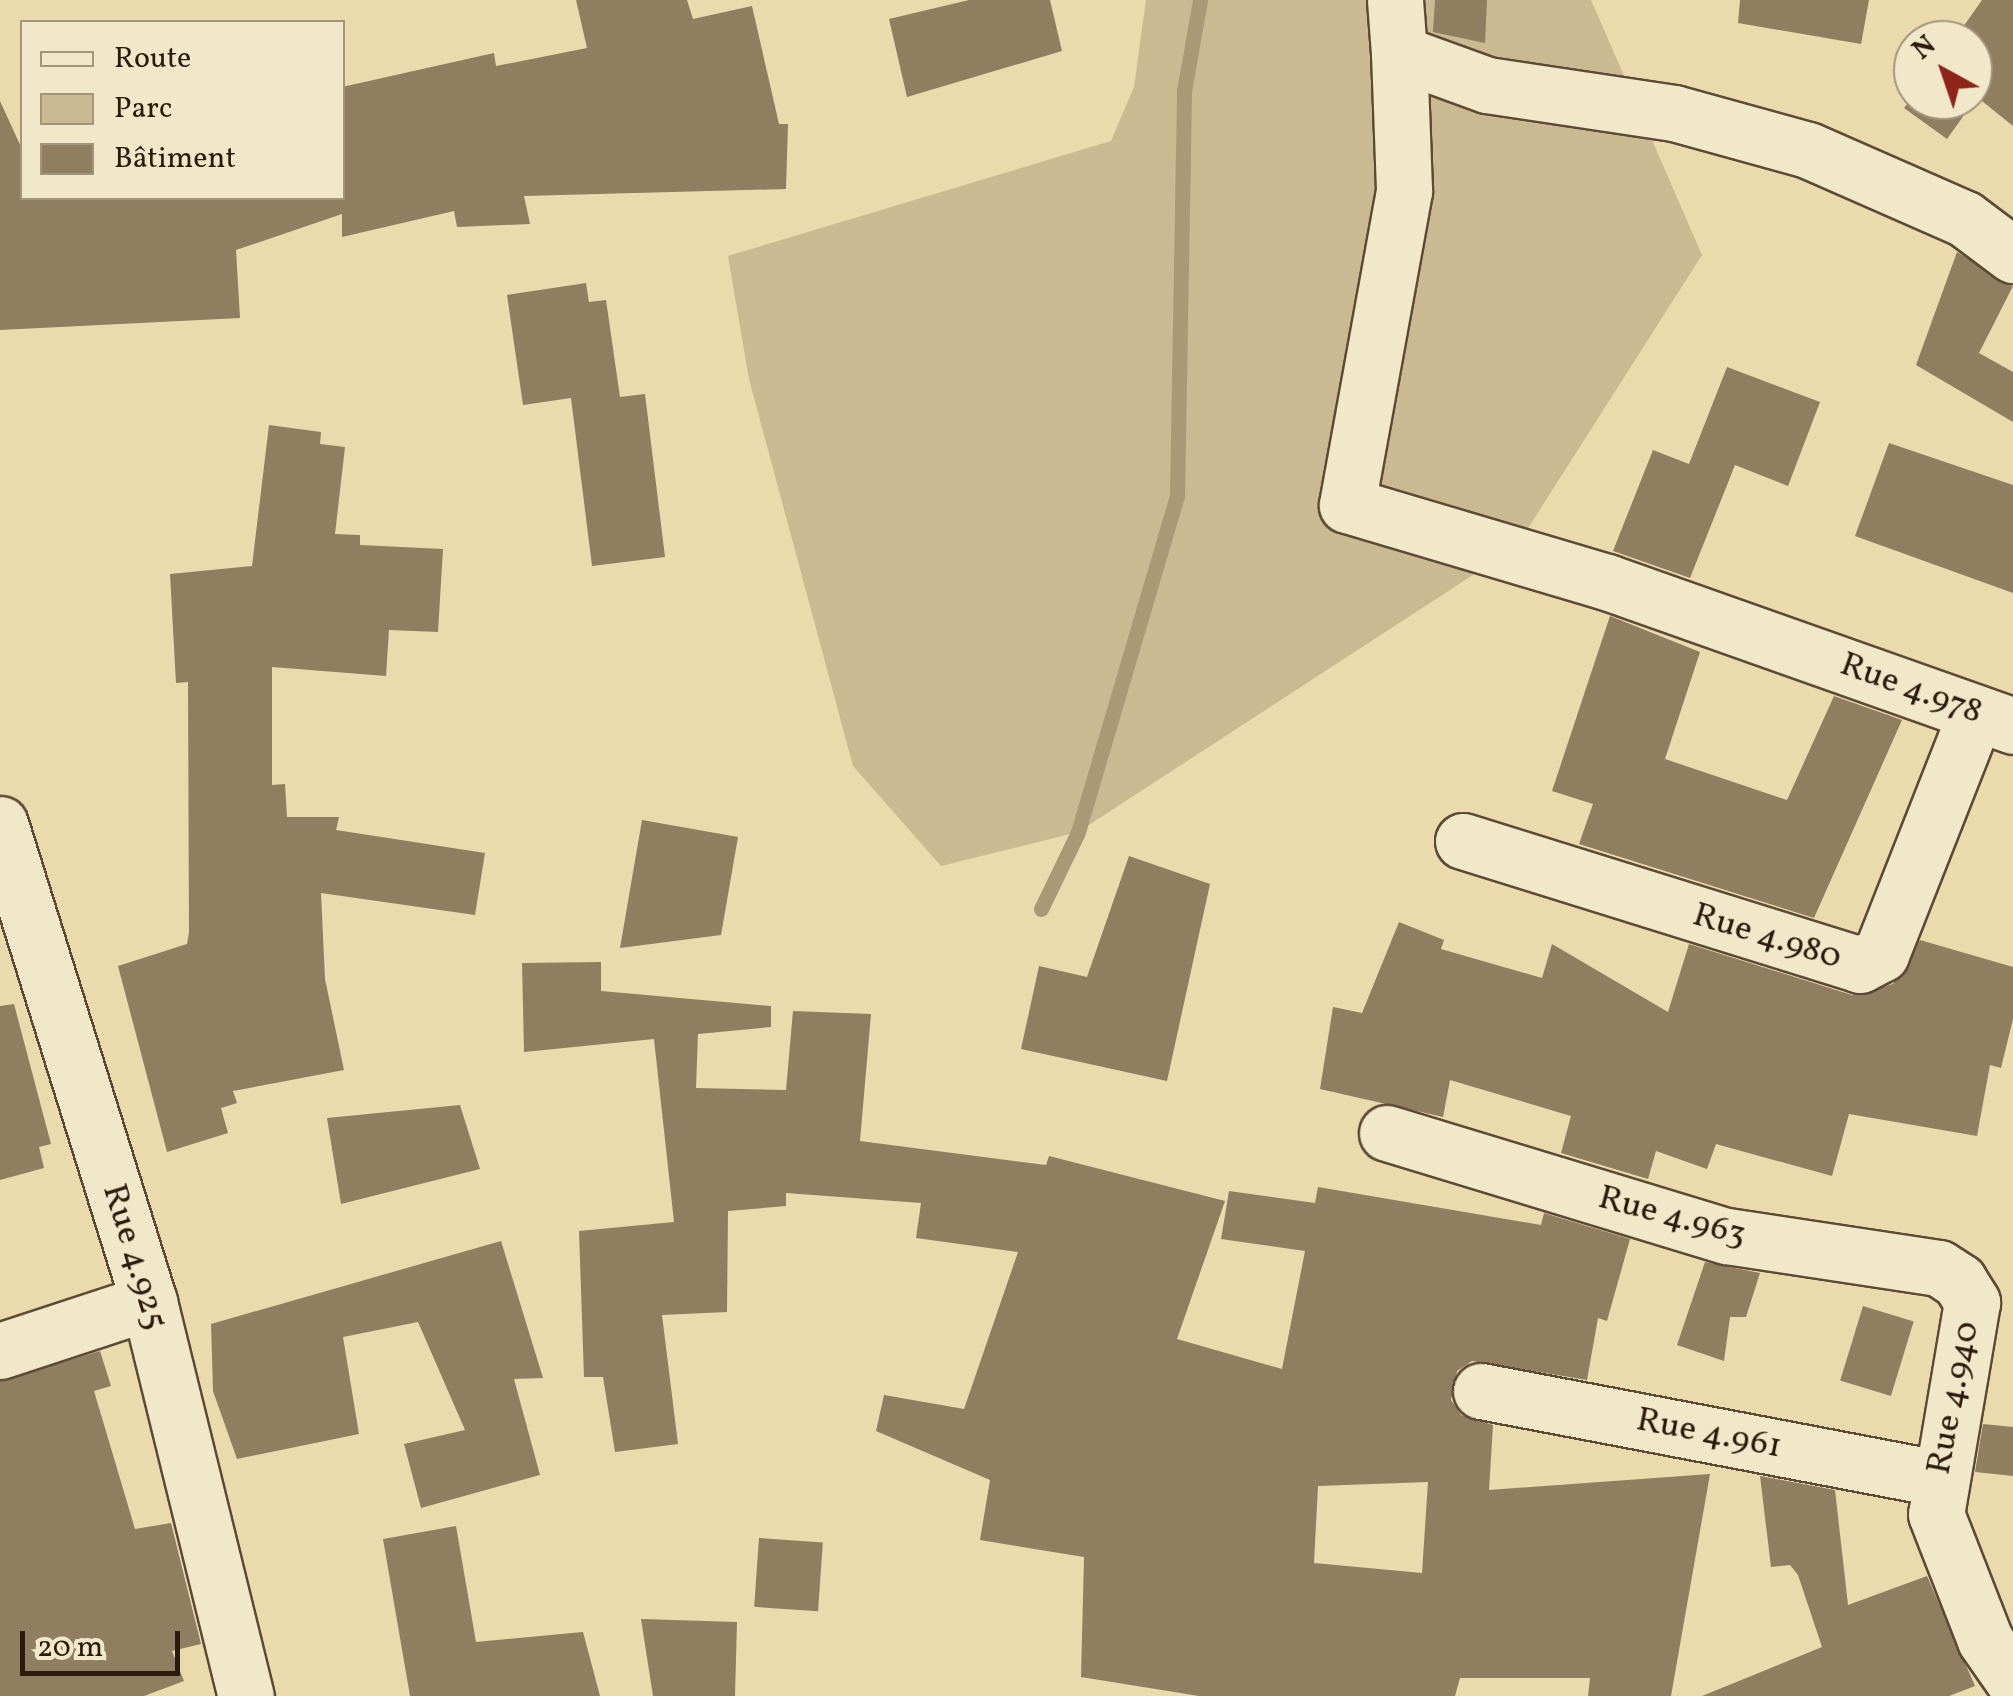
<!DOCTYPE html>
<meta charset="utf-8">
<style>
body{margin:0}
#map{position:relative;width:2013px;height:1696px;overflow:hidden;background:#eadaac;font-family:Vollkorn,serif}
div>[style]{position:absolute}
.green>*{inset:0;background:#cab991}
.stream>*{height:15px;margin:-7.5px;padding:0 7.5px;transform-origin:7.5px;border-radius:7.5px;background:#a99976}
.building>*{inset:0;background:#8f7e60;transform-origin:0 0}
.roads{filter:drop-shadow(2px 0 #5c4a36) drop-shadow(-2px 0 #5c4a36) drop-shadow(0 2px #5c4a36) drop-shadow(0 -2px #5c4a36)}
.minor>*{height:55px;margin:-27.5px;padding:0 27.5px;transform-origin:27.5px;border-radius:27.5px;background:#f1e7c9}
span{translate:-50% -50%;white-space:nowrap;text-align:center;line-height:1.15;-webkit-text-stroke:10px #f1e7c9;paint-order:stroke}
.street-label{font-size:35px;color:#2c1a0e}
.legend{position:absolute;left:20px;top:20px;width:325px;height:180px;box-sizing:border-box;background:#f1e7c9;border:2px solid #a2957e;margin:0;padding:12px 18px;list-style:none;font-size:30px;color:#2c1a0e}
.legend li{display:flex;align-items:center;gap:20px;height:50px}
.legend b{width:50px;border:2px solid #a2957e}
.north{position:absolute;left:1893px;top:20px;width:100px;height:100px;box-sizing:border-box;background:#f1e7c9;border:2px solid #a2957e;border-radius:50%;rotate:320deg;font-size:28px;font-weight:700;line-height:40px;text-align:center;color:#2c1a0e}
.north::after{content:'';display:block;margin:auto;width:35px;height:45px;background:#8f2418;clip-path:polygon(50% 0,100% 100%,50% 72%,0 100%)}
.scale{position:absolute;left:20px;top:1631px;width:160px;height:45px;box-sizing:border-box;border:5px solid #2c1a0e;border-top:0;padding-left:12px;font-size:30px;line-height:35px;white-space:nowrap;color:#2c1a0e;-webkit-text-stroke:8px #f1e7c9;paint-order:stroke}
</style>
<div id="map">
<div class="green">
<div style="clip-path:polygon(1146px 0,1591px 0,1702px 255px,1516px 547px,1078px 832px,941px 866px,853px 766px,749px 379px,728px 256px,1111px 141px,1134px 87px)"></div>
</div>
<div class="stream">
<div style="left:1041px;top:909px;width:85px;rotate:-64.3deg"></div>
<div style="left:1078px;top:832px;width:350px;rotate:-73.6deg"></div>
<div style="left:1177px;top:496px;width:405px;rotate:-89deg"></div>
<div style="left:1184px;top:91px;width:92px;rotate:-80deg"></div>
</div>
<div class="building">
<div style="clip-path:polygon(576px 0,687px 0,693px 19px,752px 6px,779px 124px,788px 124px,786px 189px,524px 196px,530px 224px,457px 227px,454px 211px,342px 237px,342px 214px,236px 250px,240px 318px,0 330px,0 101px,22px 149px,22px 198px,342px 198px,342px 87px,494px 53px,496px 66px,587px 48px)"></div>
<div style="clip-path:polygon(969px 0,1050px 0,1062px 51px,907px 97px,889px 19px)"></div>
<div style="clip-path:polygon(1435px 0,1487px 0,1485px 43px,1433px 32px)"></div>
<div style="clip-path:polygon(1740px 0,1869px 0,1861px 44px,1738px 23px)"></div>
<div style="clip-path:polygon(1982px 0,2013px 0,2013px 126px,1977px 97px,1947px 139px,1904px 108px,1913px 96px,1973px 100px,1973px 40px,1954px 40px)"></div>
<div style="clip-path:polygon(1957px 252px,2013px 286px,1979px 353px,2013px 372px,2013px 422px,1916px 365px)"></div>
<div style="clip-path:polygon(586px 283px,589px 302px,606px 300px,620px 397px,645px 394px,665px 557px,592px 566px,571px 398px,523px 405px,507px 295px)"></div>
<div style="clip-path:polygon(1727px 367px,1820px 402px,1788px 486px,1735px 465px,1690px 578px,1613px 551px,1653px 450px,1689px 464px)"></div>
<div style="clip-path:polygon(269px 425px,321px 432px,320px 444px,345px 447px,335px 534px,360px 535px,360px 545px,443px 549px,438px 632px,389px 630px,386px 676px,272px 667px,272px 785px,285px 784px,287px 817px,339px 817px,336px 830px,485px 853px,475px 915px,321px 893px,325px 979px,344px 1070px,233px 1091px,237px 1103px,221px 1108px,228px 1133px,167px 1152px,118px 966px,187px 944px,189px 932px,188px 682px,176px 683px,170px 574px,252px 566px)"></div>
<div style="clip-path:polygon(1889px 443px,2013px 485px,2013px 593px,1855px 536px)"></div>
<div style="clip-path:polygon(1610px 616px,1700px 652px,1665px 759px,1787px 800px,1834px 696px,1902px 720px,1814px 918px,1579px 844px,1593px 804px,1552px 791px)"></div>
<div style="clip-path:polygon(642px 820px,738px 837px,721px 935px,620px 948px)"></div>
<div style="clip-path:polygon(1129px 856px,1210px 884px,1167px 1081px,1021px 1049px,1039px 966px,1087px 977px)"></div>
<div style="clip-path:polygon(1399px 922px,1444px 940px,1441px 949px,1542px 978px,1552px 944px,1668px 1012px,1689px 944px,1852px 995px,1893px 984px,1920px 940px,2013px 967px,2013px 1019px,2001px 1068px,1990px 1065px,1977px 1136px,1849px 1114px,1832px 1176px,1716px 1144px,1707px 1169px,1656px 1151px,1648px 1179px,1561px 1153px,1571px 1116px,1450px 1080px,1443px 1117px,1320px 1089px,1333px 1007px,1362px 1013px)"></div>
<div style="clip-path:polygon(evenodd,601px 962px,601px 991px,771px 1006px,771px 1027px,698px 1034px,696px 1088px,786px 1090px,793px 1011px,871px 1014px,860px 1141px,1046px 1165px,1049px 1156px,1225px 1201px,1177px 1339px,1282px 1369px,1305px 1251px,1221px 1239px,1229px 1191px,1315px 1203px,1318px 1187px,1541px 1225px,1544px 1213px,1630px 1239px,1607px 1321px,1598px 1318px,1587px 1380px,1472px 1361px,1457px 1371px,1451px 1400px,1461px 1415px,1493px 1425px,1489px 1490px,1710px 1474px,1671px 1696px,1588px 1696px,1590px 1678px,1460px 1678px,1455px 1696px,1199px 1696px,1081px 1677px,1084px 1557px,980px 1540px,990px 1480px,876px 1431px,884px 1395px,964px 1409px,1018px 1252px,916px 1238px,921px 1203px,786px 1193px,786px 1206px,728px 1211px,727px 1312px,662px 1315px,678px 1444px,615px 1452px,603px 1377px,584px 1377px,579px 1231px,674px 1222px,654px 1039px,524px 1052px,522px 963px,601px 962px,1428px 1482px,1422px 1573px,1314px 1563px,1318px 1486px,1428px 1482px)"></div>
<div style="clip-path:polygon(14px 1004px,51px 1144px,39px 1147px,44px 1168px,0 1180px,0 1006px)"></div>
<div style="clip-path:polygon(460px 1105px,480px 1169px,341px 1204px,327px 1118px)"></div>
<div style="clip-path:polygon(501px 1241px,543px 1378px,514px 1379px,540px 1475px,421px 1508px,404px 1444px,465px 1430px,418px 1322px,343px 1337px,359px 1434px,237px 1459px,213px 1391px,211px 1324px)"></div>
<div style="clip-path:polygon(1705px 1262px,1760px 1273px,1746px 1317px,1730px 1317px,1724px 1361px,1677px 1345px)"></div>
<div style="left:1863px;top:1306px;width:53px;height:78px;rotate:17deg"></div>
<div style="clip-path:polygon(100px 1351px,111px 1386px,94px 1391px,135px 1529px,171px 1523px,201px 1644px,172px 1651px,184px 1681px,144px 1696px,0 1696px,0 1381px)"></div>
<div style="clip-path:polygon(1983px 1424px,2013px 1427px,2013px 1476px,1975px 1472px)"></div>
<div style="clip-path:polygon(1760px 1476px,1835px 1490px,1848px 1605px,1927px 1576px,1975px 1686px,1949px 1696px,1702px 1696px,1822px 1647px,1798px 1575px,1790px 1565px,1771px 1567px)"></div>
<div style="clip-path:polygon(456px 1526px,476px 1642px,583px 1632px,600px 1696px,410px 1696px,383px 1539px)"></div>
<div style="left:759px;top:1538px;width:64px;height:69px;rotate:4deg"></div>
<div style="clip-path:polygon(641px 1619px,737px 1622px,735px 1696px,653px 1696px)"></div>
</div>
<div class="roads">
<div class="minor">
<div style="left:1395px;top:0;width:53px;rotate:85.7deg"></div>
<div style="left:1399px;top:53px;width:94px;rotate:20deg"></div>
<div style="left:1487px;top:85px;width:189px;rotate:8.5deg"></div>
<div style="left:1674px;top:113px;width:139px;rotate:15.4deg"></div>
<div style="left:1808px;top:150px;width:171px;rotate:23.7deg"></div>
<div style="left:1965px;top:219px;width:60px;rotate:36.9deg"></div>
<div style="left:1399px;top:53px;width:138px;rotate:87.9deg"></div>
<div style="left:1404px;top:191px;width:319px;rotate:100.3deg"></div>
<div style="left:1347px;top:505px;width:271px;rotate:16.5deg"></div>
<div style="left:1607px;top:582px;width:431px;rotate:19.5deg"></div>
<div style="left:0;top:824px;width:501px;rotate:72.69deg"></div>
<div style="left:149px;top:1302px;width:406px;rotate:76.2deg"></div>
<div style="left:1463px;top:841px;width:416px;rotate:17.3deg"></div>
<div style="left:1860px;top:965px;width:24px;rotate:-28deg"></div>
<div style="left:1881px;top:954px;width:259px;rotate:-68.5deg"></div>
<div style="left:1387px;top:1133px;width:355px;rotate:16.9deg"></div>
<div style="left:1727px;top:1236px;width:214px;rotate:8.6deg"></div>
<div style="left:1939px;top:1268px;width:24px;rotate:33deg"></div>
<div style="left:1959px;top:1281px;width:25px;rotate:58deg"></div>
<div style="left:1972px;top:1302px;width:215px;rotate:99.6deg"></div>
<div style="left:1936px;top:1514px;width:135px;rotate:68.7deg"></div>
<div style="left:1985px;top:1640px;width:49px;rotate:55deg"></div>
<div style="left:0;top:1351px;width:157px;rotate:-18.2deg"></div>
<div style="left:1481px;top:1391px;width:464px;rotate:10.8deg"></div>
</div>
</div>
<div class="street-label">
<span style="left:1911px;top:689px;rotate:20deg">Rue 4.978</span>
<span style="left:1767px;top:937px;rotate:17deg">Rue 4.980</span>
<span style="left:1672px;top:1217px;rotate:15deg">Rue 4.963</span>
<span style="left:134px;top:1257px;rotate:73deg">Rue 4.925</span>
<span style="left:1954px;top:1398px;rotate:-79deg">Rue 4.940</span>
<span style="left:1709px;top:1434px;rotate:11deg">Rue 4.961</span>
</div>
<ul class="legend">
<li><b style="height:12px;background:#f1e7c9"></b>Route</li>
<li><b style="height:28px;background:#cab991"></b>Parc</li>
<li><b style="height:28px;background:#8f7e60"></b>Bâtiment</li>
</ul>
<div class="north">N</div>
<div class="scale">20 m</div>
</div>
